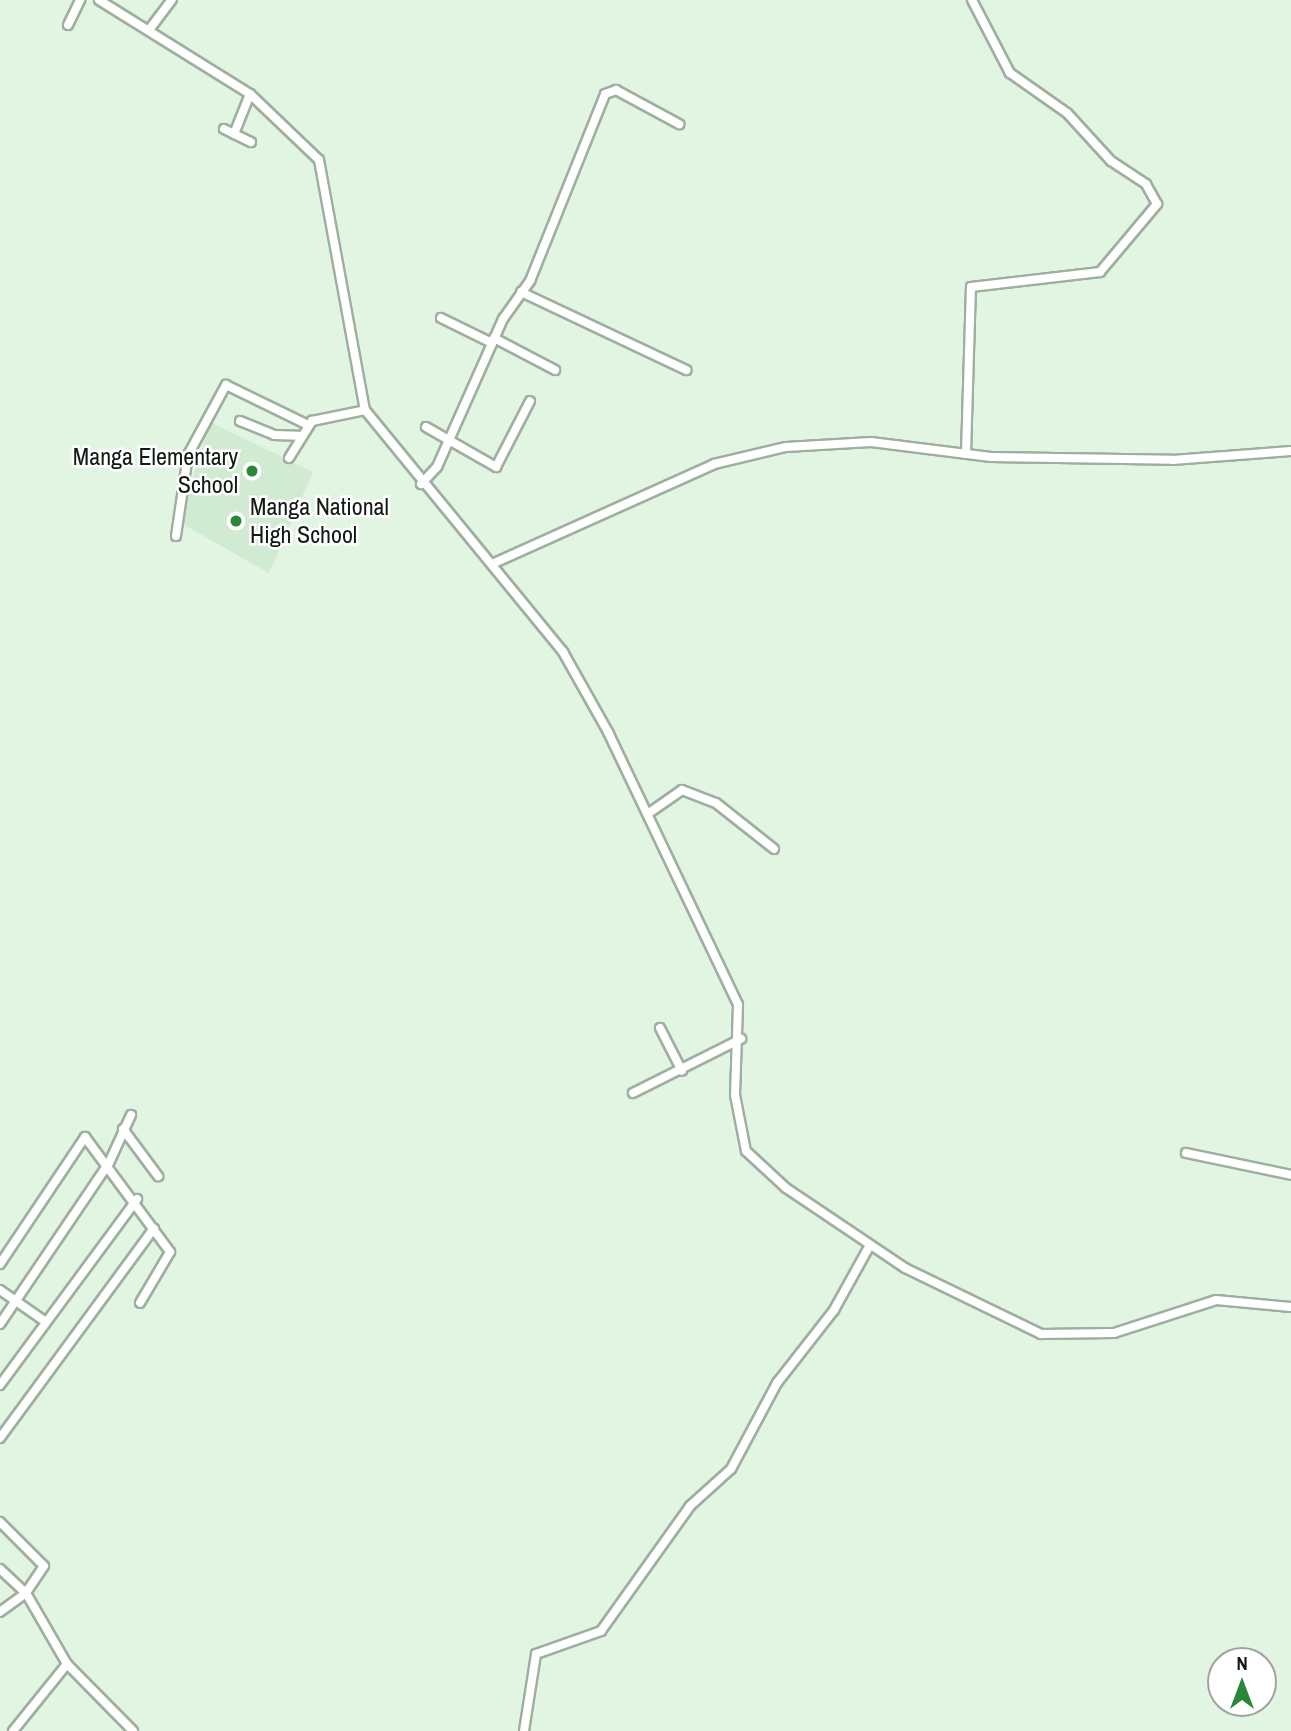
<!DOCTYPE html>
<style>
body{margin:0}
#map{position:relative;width:1291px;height:1731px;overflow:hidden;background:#e2f5e3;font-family:"Archivo Narrow",sans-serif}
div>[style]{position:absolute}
.built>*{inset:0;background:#d1ead2}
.roads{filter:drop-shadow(2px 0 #9eaf9e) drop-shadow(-2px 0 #9eaf9e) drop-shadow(0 2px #9eaf9e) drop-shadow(0 -2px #9eaf9e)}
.minor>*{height:8px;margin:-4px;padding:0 4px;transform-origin:4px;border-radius:4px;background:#fff}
.dots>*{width:19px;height:19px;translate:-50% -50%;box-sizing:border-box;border:4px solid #fff;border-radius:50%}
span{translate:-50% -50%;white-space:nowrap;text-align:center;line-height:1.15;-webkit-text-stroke:5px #fff;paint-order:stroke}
.poi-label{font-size:24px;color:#121913}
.right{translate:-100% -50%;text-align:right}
.left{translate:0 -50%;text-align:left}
.north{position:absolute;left:1207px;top:1647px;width:70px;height:70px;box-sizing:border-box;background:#fff;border:2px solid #a0a3a1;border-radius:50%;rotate:0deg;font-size:19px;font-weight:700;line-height:28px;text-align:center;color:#121913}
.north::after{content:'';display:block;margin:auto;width:24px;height:32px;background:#29873a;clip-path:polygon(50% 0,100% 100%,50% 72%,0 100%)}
</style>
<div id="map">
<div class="built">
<div style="clip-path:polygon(210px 422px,313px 472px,269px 573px,179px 522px)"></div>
</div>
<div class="roads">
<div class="minor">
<div style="left:99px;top:0;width:178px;rotate:31.9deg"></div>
<div style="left:250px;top:94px;width:95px;rotate:43.7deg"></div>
<div style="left:319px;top:160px;width:254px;rotate:79.6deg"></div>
<div style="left:365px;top:410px;width:313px;rotate:50.7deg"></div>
<div style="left:563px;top:652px;width:92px;rotate:60.6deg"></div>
<div style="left:608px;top:732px;width:302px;rotate:64.5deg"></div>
<div style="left:738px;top:1005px;width:90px;rotate:91.9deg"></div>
<div style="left:735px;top:1095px;width:57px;rotate:78.9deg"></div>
<div style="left:746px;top:1151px;width:54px;rotate:42.8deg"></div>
<div style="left:786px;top:1188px;width:143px;rotate:33.9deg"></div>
<div style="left:905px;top:1268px;width:151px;rotate:25.9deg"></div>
<div style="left:1041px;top:1334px;width:73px;rotate:-0.8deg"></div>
<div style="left:1114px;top:1333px;width:107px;rotate:-17.9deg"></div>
<div style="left:1216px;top:1300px;width:75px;rotate:5.3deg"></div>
<div style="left:68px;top:25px;width:28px;rotate:-64deg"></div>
<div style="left:149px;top:30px;width:38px;rotate:-53deg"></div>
<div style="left:224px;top:129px;width:30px;rotate:26deg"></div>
<div style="left:234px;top:134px;width:43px;rotate:-68.2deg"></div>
<div style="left:521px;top:292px;width:183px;rotate:25.3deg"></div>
<div style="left:441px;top:318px;width:57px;rotate:26.1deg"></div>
<div style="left:494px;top:338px;width:69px;rotate:27.7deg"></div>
<div style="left:240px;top:421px;width:37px;rotate:22deg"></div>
<div style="left:274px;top:435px;width:25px;rotate:2deg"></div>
<div style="left:426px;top:427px;width:81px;rotate:29.7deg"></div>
<div style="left:496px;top:467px;width:74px;rotate:-62.7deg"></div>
<div style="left:966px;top:454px;width:167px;rotate:-88.3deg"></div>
<div style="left:971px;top:287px;width:130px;rotate:-6.6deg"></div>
<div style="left:1100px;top:272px;width:89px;rotate:-50deg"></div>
<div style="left:1157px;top:204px;width:23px;rotate:-119deg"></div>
<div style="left:1146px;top:184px;width:42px;rotate:-146.7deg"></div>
<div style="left:1111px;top:161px;width:65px;rotate:-132.5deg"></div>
<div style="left:1067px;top:113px;width:70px;rotate:-144.9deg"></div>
<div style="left:1010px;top:73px;width:82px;rotate:-117.5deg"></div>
<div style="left:289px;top:458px;width:44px;rotate:-58.1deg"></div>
<div style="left:312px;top:421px;width:54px;rotate:-11.7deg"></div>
<div style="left:421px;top:484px;width:23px;rotate:-47deg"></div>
<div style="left:437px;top:467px;width:162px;rotate:-66deg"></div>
<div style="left:503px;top:319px;width:47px;rotate:-54.6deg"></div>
<div style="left:530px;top:281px;width:201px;rotate:-68.1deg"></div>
<div style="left:605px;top:94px;width:12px;rotate:-20deg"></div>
<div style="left:616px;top:90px;width:72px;rotate:28.4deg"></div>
<div style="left:176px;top:536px;width:82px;rotate:-81.6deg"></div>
<div style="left:188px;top:455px;width:80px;rotate:-61.5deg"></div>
<div style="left:226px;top:385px;width:91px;rotate:26deg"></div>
<div style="left:492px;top:564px;width:243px;rotate:-24.2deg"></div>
<div style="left:714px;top:464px;width:74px;rotate:-13.3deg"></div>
<div style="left:786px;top:447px;width:85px;rotate:-3.4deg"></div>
<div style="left:871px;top:442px;width:121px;rotate:7.1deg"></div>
<div style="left:991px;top:457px;width:182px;rotate:0.9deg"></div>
<div style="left:1173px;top:460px;width:118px;rotate:-4.4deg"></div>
<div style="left:649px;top:813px;width:40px;rotate:-34.9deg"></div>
<div style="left:682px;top:790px;width:36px;rotate:21deg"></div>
<div style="left:716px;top:803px;width:74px;rotate:38.4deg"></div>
<div style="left:660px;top:1028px;width:48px;rotate:62.9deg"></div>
<div style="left:633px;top:1093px;width:121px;rotate:-26.6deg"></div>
<div style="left:123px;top:1129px;width:59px;rotate:53.3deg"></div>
<div style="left:1186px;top:1153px;width:107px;rotate:11.8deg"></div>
<div style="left:0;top:1264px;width:153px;rotate:-56.2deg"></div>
<div style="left:85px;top:1137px;width:143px;rotate:53.5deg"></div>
<div style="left:170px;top:1252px;width:59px;rotate:120.5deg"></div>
<div style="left:0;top:1290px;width:56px;rotate:34.8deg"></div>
<div style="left:0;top:1324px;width:194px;rotate:-55.9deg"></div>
<div style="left:109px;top:1163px;width:53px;rotate:-65.4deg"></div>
<div style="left:0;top:1385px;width:231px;rotate:-53.6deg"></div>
<div style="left:0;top:1438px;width:260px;rotate:-53.7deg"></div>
<div style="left:0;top:1522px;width:62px;rotate:45deg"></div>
<div style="left:44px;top:1566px;width:32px;rotate:124deg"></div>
<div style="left:26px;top:1593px;width:32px;rotate:144deg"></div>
<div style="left:0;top:1569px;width:35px;rotate:43deg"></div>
<div style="left:26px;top:1593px;width:82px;rotate:60deg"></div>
<div style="left:67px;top:1664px;width:94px;rotate:45.4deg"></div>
<div style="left:13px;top:1731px;width:86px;rotate:-51.1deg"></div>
<div style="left:524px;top:1731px;width:78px;rotate:-81.1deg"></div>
<div style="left:536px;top:1654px;width:69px;rotate:-19.5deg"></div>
<div style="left:601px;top:1631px;width:153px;rotate:-54.5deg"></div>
<div style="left:690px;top:1506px;width:55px;rotate:-42.1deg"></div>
<div style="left:731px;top:1469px;width:98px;rotate:-61.9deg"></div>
<div style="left:777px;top:1383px;width:93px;rotate:-52deg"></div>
<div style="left:834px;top:1310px;width:74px;rotate:-61deg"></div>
</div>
</div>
<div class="dots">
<div style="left:252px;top:471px;background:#29873a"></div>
<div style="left:236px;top:521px;background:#29873a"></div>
</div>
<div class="poi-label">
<span class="right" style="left:238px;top:471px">Manga Elementary<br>School</span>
<span class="left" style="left:250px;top:521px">Manga National<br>High School</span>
</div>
<div class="north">N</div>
</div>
